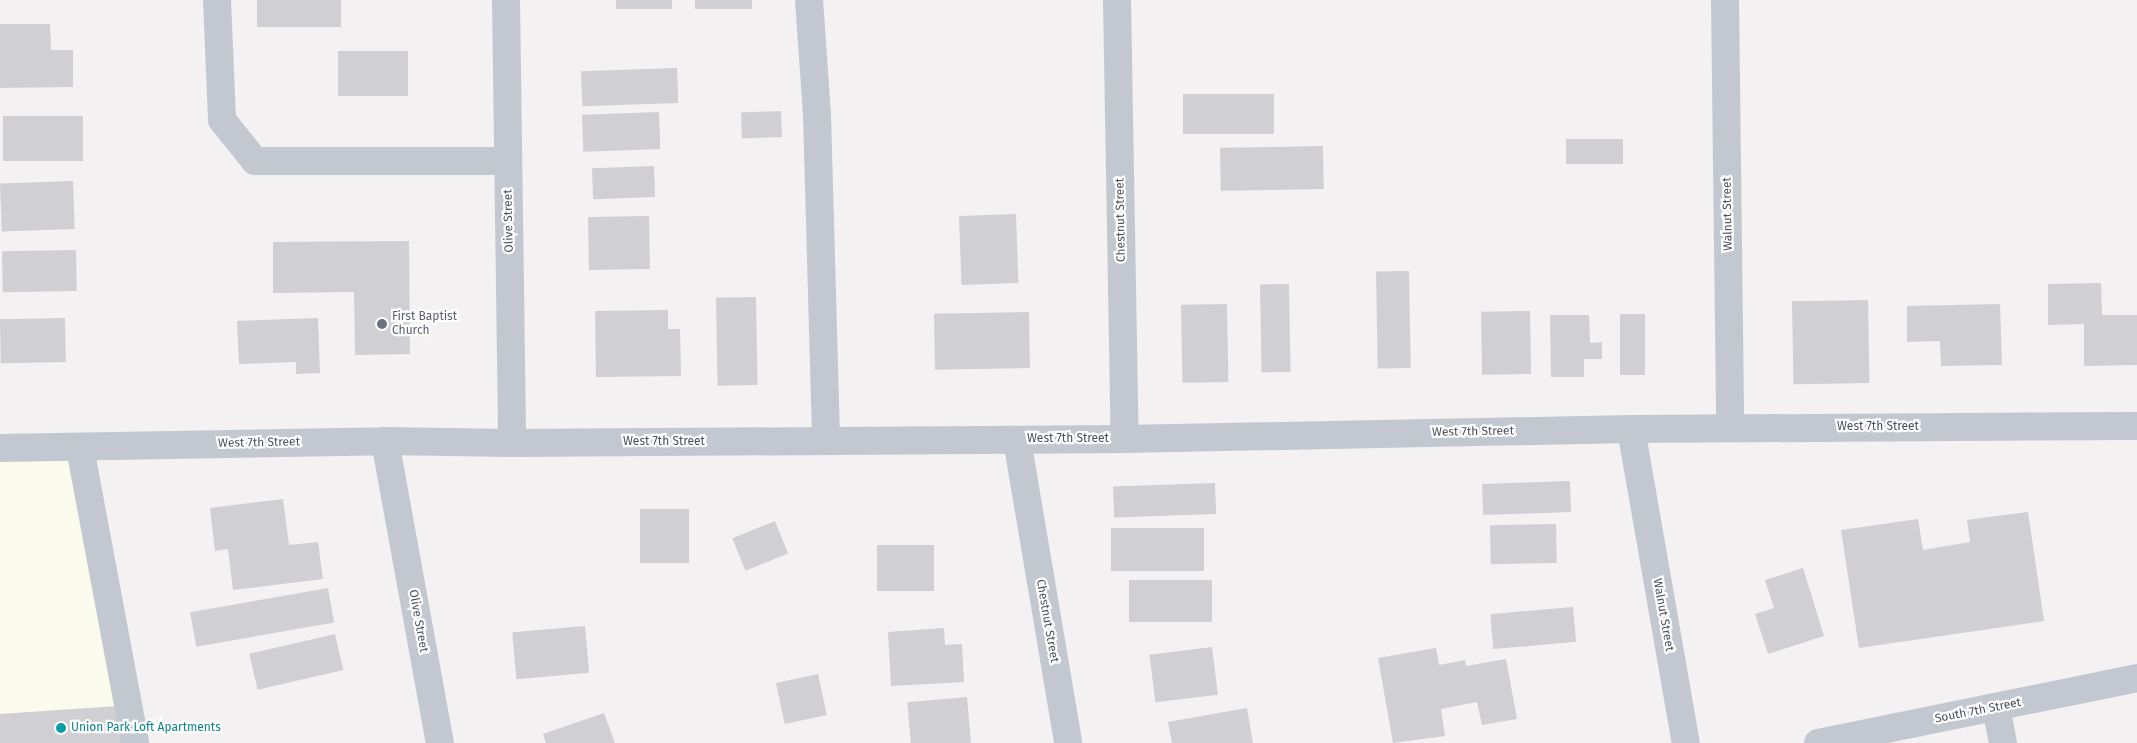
<!DOCTYPE html>
<style>
body{margin:0}
#map{position:relative;width:2137px;height:743px;overflow:hidden;background:#f3f1f1;font-family:"Fira Sans",sans-serif}
div>[style]{position:absolute}
.commercial>*{inset:0;background:#fafaed}
.building>*{inset:0;background:#cfcfd4;transform-origin:0 0}
.minor>*{height:28px;margin:-14px;padding:0 14px;transform-origin:14px;border-radius:14px;background:#c3c8d0}
.dots>*{width:14px;height:14px;translate:-50% -50%;box-sizing:border-box;border:2px solid #fff;border-radius:50%}
span{translate:-50% -50%;white-space:nowrap;text-align:center;line-height:1.15;-webkit-text-stroke:4.5px #fff;paint-order:stroke}
.street-label{font-size:12px;color:#4b505c}
.worship-label{font-size:12px;color:#5b616d}
.left{translate:0 -50%;text-align:left}
.culture-label{font-size:12px;color:#0d838f}
</style>
<div id="map">
<div class="commercial">
<div style="clip-path:polygon(0 448px,80px 448px,135px 743px,0 743px)"></div>
</div>
<div class="building">
<div style="left:257px;top:0;width:84px;height:27px"></div>
<div style="left:616px;top:0;width:56px;height:9px"></div>
<div style="left:695px;top:0;width:57px;height:9px"></div>
<div style="clip-path:polygon(0 24px,50px 24px,51px 50px,73px 50px,73px 87px,0 88px)"></div>
<div style="left:408px;top:51px;width:45px;height:70px;rotate:90deg"></div>
<div style="left:677px;top:68px;width:35px;height:96px;rotate:88deg"></div>
<div style="left:1274px;top:94px;width:40px;height:91px;rotate:90deg"></div>
<div style="left:781px;top:111px;width:26px;height:40px;rotate:88deg"></div>
<div style="left:659px;top:112px;width:37px;height:77px;rotate:88deg"></div>
<div style="left:83px;top:116px;width:45px;height:80px;rotate:90deg"></div>
<div style="left:1623px;top:139px;width:25px;height:57px;rotate:90deg"></div>
<div style="left:1323px;top:146px;width:43px;height:103px;rotate:89deg"></div>
<div style="left:654px;top:166px;width:31px;height:62px;rotate:88deg"></div>
<div style="left:73px;top:181px;width:48px;height:73px;rotate:88deg"></div>
<div style="left:1016px;top:214px;width:69px;height:57px;rotate:88deg"></div>
<div style="left:649px;top:216px;width:53px;height:61px;rotate:89deg"></div>
<div style="clip-path:polygon(409px 241px,410px 354px,355px 355px,354px 292px,273px 293px,273px 242px)"></div>
<div style="left:76px;top:250px;width:41px;height:74px;rotate:89deg"></div>
<div style="left:1409px;top:271px;width:97px;height:33px;rotate:89deg"></div>
<div style="clip-path:polygon(2101px 283px,2102px 315px,2137px 315px,2137px 365px,2084px 366px,2084px 324px,2048px 325px,2048px 284px)"></div>
<div style="left:1289px;top:284px;width:88px;height:29px;rotate:89deg"></div>
<div style="left:756px;top:297px;width:88px;height:40px;rotate:89deg"></div>
<div style="left:1868px;top:300px;width:83px;height:76px;rotate:89deg"></div>
<div style="left:1227px;top:304px;width:78px;height:46px;rotate:89deg"></div>
<div style="clip-path:polygon(2000px 304px,2002px 365px,1941px 366px,1940px 341px,1907px 342px,1907px 306px)"></div>
<div style="clip-path:polygon(668px 310px,668px 329px,680px 329px,681px 376px,596px 377px,595px 311px)"></div>
<div style="left:1530px;top:311px;width:63px;height:49px;rotate:89deg"></div>
<div style="left:1029px;top:312px;width:56px;height:95px;rotate:89deg"></div>
<div style="left:1620px;top:314px;width:25px;height:61px"></div>
<div style="clip-path:polygon(1550px 315px,1589px 315px,1590px 343px,1602px 342px,1602px 359px,1584px 359px,1584px 377px,1551px 377px)"></div>
<div style="left:65px;top:318px;width:44px;height:65px;rotate:89deg"></div>
<div style="clip-path:polygon(318px 318px,320px 373px,296px 374px,296px 362px,239px 364px,237px 321px)"></div>
<div style="left:1570px;top:481px;width:31px;height:88px;rotate:88deg"></div>
<div style="left:1215px;top:483px;width:31px;height:102px;rotate:88deg"></div>
<div style="clip-path:polygon(283px 499px,289px 545px,318px 542px,323px 579px,233px 590px,228px 549px,215px 551px,210px 508px)"></div>
<div style="left:640px;top:509px;width:49px;height:54px"></div>
<div style="clip-path:polygon(2028px 512px,2044px 621px,1859px 648px,1841px 530px,1918px 519px,1923px 550px,1970px 542px,1967px 520px)"></div>
<div style="left:775px;top:521px;width:35px;height:46px;rotate:68deg"></div>
<div style="left:1556px;top:524px;width:39px;height:66px;rotate:89deg"></div>
<div style="left:1204px;top:528px;width:43px;height:93px;rotate:90deg"></div>
<div style="left:934px;top:545px;width:46px;height:57px;rotate:90deg"></div>
<div style="clip-path:polygon(1803px 568px,1824px 636px,1768px 654px,1755px 614px,1774px 608px,1765px 580px)"></div>
<div style="left:1212px;top:580px;width:42px;height:83px;rotate:90deg"></div>
<div style="left:328px;top:588px;width:35px;height:140px;rotate:80deg"></div>
<div style="left:1573px;top:607px;width:35px;height:83px;rotate:85deg"></div>
<div style="left:585px;top:626px;width:47px;height:73px;rotate:85deg"></div>
<div style="clip-path:polygon(944px 628px,945px 645px,962px 644px,964px 682px,891px 686px,888px 632px)"></div>
<div style="left:335px;top:634px;width:37px;height:88px;rotate:77deg"></div>
<div style="left:1212px;top:647px;width:48px;height:63px;rotate:83deg"></div>
<div style="clip-path:polygon(1436px 648px,1439px 665px,1465px 660px,1466px 666px,1506px 659px,1517px 719px,1482px 725px,1477px 702px,1441px 709px,1445px 736px,1393px 743px,1378px 658px)"></div>
<div style="left:818px;top:674px;width:42px;height:43px;rotate:78deg"></div>
<div style="left:967px;top:697px;width:46px;height:60px;rotate:85deg"></div>
<div style="clip-path:polygon(118px 706px,123px 743px,0 743px,0 714px)"></div>
<div style="clip-path:polygon(1247px 708px,1253px 743px,1172px 743px,1168px 722px)"></div>
<div style="clip-path:polygon(604px 713px,615px 743px,546px 743px,543px 734px)"></div>
</div>
<div class="minor">
<div style="left:217px;top:0;width:120px;rotate:87.6deg"></div>
<div style="left:222px;top:120px;width:53px;rotate:51.2deg"></div>
<div style="left:255px;top:161px;width:253px"></div>
<div style="left:506px;top:0;width:443px;rotate:89.2deg"></div>
<div style="left:809px;top:0;width:115px;rotate:86deg"></div>
<div style="left:817px;top:115px;width:326px;rotate:88.4deg"></div>
<div style="left:1117px;top:0;width:439px;rotate:89deg"></div>
<div style="left:1725px;top:0;width:428px;rotate:89.3deg"></div>
<div style="left:1631px;top:429px;width:319px;rotate:80.1deg"></div>
<div style="left:1017px;top:440px;width:307px;rotate:80.4deg"></div>
<div style="left:385px;top:441px;width:307px;rotate:79.7deg"></div>
<div style="left:0;top:448px;width:385px;rotate:-1deg"></div>
<div style="left:385px;top:441px;width:127px;rotate:0.9deg"></div>
<div style="left:512px;top:443px;width:613px;rotate:-0.37deg"></div>
<div style="left:1125px;top:439px;width:506px;rotate:-1.13deg"></div>
<div style="left:1631px;top:429px;width:506px;rotate:-0.34deg"></div>
<div style="left:80px;top:448px;width:300px;rotate:79.4deg"></div>
<div style="left:1996px;top:707px;width:37px;rotate:79deg"></div>
<div style="left:1818px;top:743px;width:326px;rotate:-11.5deg"></div>
</div>
<div class="dots">
<div style="left:382px;top:324px;background:#6b7280"></div>
<div style="left:61px;top:728px;background:#0f9aa8"></div>
</div>
<div class="street-label">
<span style="left:1728px;top:214px;rotate:-91deg">Walnut Street</span>
<span style="left:1121px;top:220px;rotate:-91deg">Chestnut Street</span>
<span style="left:509px;top:221px;rotate:-91deg">Olive Street</span>
<span style="left:1878px;top:427px">West 7th Street</span>
<span style="left:1473px;top:432px;rotate:-1deg">West 7th Street</span>
<span style="left:1068px;top:439px">West 7th Street</span>
<span style="left:664px;top:442px">West 7th Street</span>
<span style="left:259px;top:443px;rotate:-1deg">West 7th Street</span>
<span style="left:1663px;top:615px;rotate:80deg">Walnut Street</span>
<span style="left:418px;top:621px;rotate:80deg">Olive Street</span>
<span style="left:1047px;top:621px;rotate:80deg">Chestnut Street</span>
<span style="left:1978px;top:711px;rotate:-11deg">South 7th Street</span>
</div>
<div class="worship-label">
<span class="left" style="left:392px;top:324px">First Baptist<br>Church</span>
</div>
<div class="culture-label">
<span class="left" style="left:71px;top:728px">Union Park Loft Apartments</span>
</div>
</div>
